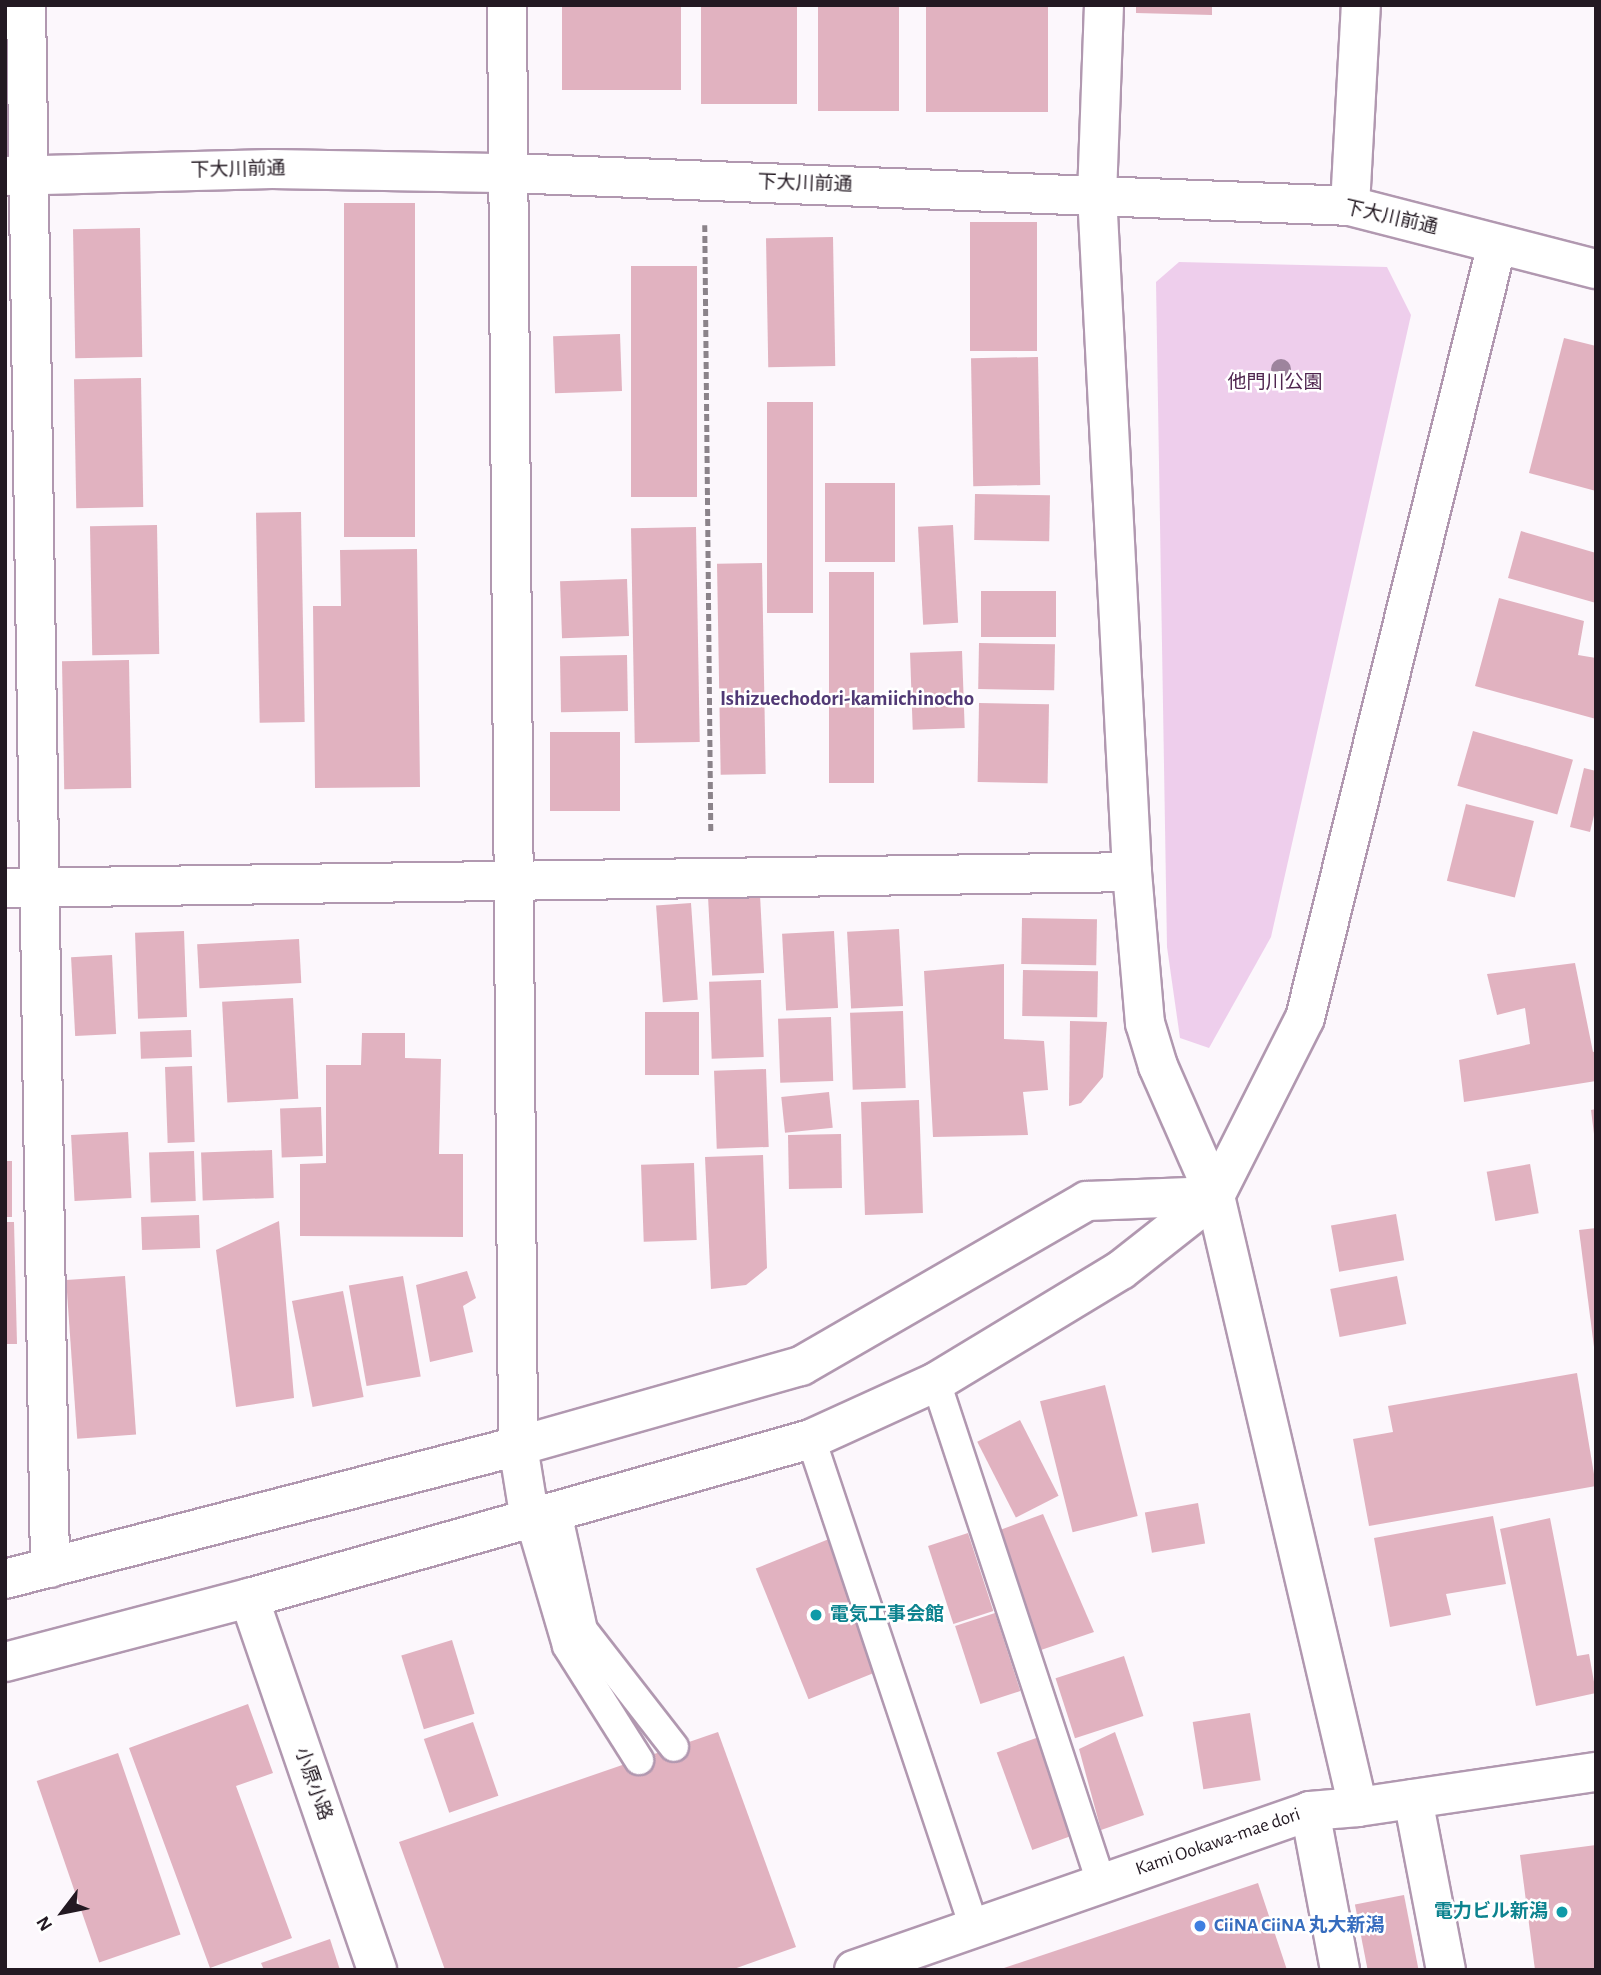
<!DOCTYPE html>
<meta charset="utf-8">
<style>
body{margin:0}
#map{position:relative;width:1601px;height:1975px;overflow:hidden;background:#fcf7fc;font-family:"Alegreya Sans","Noto Sans JP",sans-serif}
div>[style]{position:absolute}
.green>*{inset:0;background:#eeceec}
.building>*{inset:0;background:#e1b2c0;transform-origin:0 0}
.path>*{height:4.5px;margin-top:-2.25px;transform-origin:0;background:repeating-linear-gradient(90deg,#8b838a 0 7px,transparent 0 10.5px)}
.roads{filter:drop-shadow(2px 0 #b198b0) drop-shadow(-2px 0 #b198b0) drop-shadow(0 2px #b198b0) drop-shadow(0 -2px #b198b0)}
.service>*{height:28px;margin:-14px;padding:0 14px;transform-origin:14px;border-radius:14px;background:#fff}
.minor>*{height:38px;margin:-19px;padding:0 19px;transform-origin:19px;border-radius:19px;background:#fff}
.tertiary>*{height:38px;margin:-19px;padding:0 19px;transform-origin:19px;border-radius:19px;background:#fff}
.trees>*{width:20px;height:20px;margin:-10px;border-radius:50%;background:#9d849d}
.dots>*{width:19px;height:19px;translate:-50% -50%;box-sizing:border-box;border:4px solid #fff;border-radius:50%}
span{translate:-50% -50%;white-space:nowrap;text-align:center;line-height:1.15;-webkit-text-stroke:5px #fff;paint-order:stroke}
.street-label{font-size:19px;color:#231922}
.park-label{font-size:19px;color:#502650}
.culture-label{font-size:19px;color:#0d838f;font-weight:700}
.left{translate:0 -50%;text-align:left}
.right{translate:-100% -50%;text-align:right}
.shop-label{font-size:19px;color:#366cbe;font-weight:700}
.neighbourhood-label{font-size:21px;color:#513975;font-weight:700}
.frame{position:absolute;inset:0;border:7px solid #231922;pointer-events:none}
.north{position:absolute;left:28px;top:1877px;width:70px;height:70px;-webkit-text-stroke:5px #fff;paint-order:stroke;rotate:238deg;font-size:19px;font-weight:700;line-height:28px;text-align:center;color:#231922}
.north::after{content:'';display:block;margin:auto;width:24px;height:32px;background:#231922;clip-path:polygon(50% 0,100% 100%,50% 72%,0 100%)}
</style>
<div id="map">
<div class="green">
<div style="clip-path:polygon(1179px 262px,1387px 267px,1411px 315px,1271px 937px,1209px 1048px,1180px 1038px,1167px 947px,1156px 282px)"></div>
</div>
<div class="building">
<div style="left:562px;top:5px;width:119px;height:85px"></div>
<div style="left:701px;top:5px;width:96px;height:99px"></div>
<div style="left:818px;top:5px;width:81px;height:106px"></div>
<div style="left:926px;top:5px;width:122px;height:107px"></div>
<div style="clip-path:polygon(1136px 5px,1212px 5px,1212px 15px,1136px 13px)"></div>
<div style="left:344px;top:203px;width:71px;height:334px"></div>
<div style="left:970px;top:222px;width:67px;height:129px"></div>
<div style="left:140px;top:228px;width:129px;height:67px;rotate:89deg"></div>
<div style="left:833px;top:237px;width:129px;height:67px;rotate:89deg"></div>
<div style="left:697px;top:266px;width:231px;height:66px;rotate:90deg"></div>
<div style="left:620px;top:334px;width:57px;height:67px;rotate:88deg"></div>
<div style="clip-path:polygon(1564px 338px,1596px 346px,1596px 491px,1529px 473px)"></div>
<div style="left:1038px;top:357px;width:128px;height:67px;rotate:89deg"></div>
<div style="left:141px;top:378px;width:129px;height:67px;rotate:89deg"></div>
<div style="left:767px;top:402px;width:46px;height:211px"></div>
<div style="left:825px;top:483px;width:70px;height:79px"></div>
<div style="left:975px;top:494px;width:75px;height:46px;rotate:1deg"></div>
<div style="left:301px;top:512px;width:210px;height:45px;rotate:89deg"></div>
<div style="left:157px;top:525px;width:129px;height:67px;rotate:89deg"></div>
<div style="left:953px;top:525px;width:98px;height:35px;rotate:87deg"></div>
<div style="left:696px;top:527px;width:215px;height:65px;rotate:89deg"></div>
<div style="clip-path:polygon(1521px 531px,1596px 553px,1596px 603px,1508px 578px)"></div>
<div style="clip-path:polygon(417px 549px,420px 787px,315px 788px,313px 606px,341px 606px,340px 550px)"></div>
<div style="left:762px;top:563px;width:211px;height:45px;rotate:89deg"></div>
<div style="left:829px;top:572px;width:45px;height:211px"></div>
<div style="left:627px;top:579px;width:57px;height:67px;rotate:88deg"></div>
<div style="left:981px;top:591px;width:75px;height:46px"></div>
<div style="clip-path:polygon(1499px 598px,1584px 621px,1578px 655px,1596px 658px,1596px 719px,1475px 686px)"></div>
<div style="left:979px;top:643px;width:76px;height:46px;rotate:1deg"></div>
<div style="left:962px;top:651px;width:77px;height:52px;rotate:88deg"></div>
<div style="left:627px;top:655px;width:56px;height:67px;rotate:89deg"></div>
<div style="left:129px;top:660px;width:128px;height:67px;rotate:89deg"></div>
<div style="left:979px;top:703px;width:70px;height:79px;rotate:1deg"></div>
<div style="left:1473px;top:731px;width:104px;height:57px;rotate:16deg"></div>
<div style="left:550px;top:732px;width:70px;height:79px"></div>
<div style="clip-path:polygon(1584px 768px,1596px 771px,1596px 807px,1590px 832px,1570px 827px)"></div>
<div style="left:1466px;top:804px;width:70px;height:79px;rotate:14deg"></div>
<div style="left:760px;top:895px;width:78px;height:52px;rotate:87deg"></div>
<div style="left:691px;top:903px;width:97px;height:35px;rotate:86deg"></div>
<div style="left:1022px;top:918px;width:75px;height:46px;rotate:1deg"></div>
<div style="left:899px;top:929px;width:77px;height:52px;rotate:87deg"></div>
<div style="left:184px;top:931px;width:86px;height:49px;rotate:88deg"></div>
<div style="left:834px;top:931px;width:77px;height:52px;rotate:87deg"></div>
<div style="left:299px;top:939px;width:44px;height:102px;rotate:87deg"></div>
<div style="left:112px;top:955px;width:79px;height:41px;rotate:87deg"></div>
<div style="clip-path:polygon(1575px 963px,1593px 1052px,1596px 1051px,1596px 1081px,1464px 1102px,1459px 1060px,1530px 1044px,1525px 1008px,1497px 1015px,1487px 974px)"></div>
<div style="clip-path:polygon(1004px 964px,1004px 1039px,1044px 1041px,1048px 1090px,1023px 1092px,1028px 1135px,933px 1137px,924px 971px)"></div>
<div style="left:1023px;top:970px;width:75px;height:46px;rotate:1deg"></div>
<div style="left:761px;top:980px;width:77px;height:52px;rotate:88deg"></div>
<div style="left:293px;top:998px;width:101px;height:71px;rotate:87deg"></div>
<div style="left:903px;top:1011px;width:77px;height:53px;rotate:88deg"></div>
<div style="left:645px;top:1012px;width:54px;height:63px"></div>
<div style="left:831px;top:1017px;width:64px;height:53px;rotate:88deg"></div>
<div style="clip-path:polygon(1070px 1021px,1107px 1022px,1103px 1077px,1081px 1103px,1069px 1106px)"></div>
<div style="left:191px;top:1030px;width:27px;height:51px;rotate:88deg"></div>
<div style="clip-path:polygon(362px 1033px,405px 1033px,405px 1058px,441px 1059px,439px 1154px,463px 1154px,463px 1237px,300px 1236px,300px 1164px,326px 1163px,326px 1065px,361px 1065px)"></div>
<div style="left:192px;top:1066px;width:76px;height:27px;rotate:88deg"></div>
<div style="left:766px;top:1069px;width:78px;height:52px;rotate:88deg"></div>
<div style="left:829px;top:1092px;width:36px;height:48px;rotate:84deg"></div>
<div style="left:919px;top:1100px;width:113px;height:58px;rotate:88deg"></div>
<div style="left:321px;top:1107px;width:49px;height:41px;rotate:88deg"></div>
<div style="clip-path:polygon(1596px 1109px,1596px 1134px,1594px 1134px,1591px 1110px)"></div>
<div style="left:128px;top:1132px;width:66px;height:57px;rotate:87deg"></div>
<div style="left:841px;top:1134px;width:54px;height:53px;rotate:89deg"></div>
<div style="left:272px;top:1150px;width:48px;height:71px;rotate:88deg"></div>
<div style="left:194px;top:1151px;width:50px;height:45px;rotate:88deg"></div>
<div style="clip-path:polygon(763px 1155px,767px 1268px,746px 1285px,711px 1289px,705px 1157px)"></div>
<div style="left:5px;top:1161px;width:7px;height:56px"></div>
<div style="left:694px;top:1163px;width:77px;height:53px;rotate:88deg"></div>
<div style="left:1530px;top:1164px;width:50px;height:44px;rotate:80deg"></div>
<div style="left:1396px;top:1214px;width:47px;height:66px;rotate:80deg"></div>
<div style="left:199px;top:1215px;width:33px;height:58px;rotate:88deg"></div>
<div style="clip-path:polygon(279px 1221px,294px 1398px,236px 1407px,216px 1250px)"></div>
<div style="clip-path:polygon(5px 1222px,14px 1222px,17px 1344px,5px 1344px)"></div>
<div style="clip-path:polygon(1596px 1228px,1596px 1347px,1594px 1347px,1579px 1230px)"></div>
<div style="clip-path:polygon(467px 1271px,476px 1298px,463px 1306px,473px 1352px,430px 1362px,416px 1285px)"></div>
<div style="left:125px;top:1276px;width:159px;height:59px;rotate:86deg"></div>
<div style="left:403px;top:1276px;width:102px;height:55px;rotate:80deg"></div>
<div style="left:1397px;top:1276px;width:49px;height:68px;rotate:79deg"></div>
<div style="left:343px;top:1291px;width:108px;height:52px;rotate:79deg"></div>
<div style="clip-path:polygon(1577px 1373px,1596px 1486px,1369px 1526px,1353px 1439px,1393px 1432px,1388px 1406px)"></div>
<div style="left:1105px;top:1385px;width:135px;height:67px;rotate:76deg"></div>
<div style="left:1020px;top:1420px;width:85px;height:48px;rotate:63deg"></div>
<div style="left:1198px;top:1503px;width:41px;height:54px;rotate:80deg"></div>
<div style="clip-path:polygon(1043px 1514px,1094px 1632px,1041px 1650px,1000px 1530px)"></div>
<div style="clip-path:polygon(1493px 1516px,1506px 1584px,1446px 1594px,1451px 1615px,1390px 1627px,1374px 1538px)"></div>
<div style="clip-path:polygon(1550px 1518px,1577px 1656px,1589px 1654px,1596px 1693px,1536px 1706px,1500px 1529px)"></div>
<div style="left:968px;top:1533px;width:82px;height:42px;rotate:72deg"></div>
<div style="left:829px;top:1539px;width:141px;height:79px;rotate:68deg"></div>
<div style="left:995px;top:1613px;width:82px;height:42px;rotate:72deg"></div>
<div style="left:452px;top:1640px;width:77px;height:53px;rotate:73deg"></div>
<div style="left:1124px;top:1656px;width:63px;height:72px;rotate:72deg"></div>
<div style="clip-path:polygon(248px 1704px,273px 1773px,236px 1786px,292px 1938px,210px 1968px,129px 1748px)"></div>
<div style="left:1250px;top:1713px;width:68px;height:58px;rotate:81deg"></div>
<div style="left:473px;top:1722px;width:78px;height:52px;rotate:71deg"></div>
<div style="clip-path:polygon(718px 1732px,796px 1947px,731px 1970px,445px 1970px,399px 1842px)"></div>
<div style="clip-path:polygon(1115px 1732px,1144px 1815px,1101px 1830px,1079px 1749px)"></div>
<div style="left:1039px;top:1737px;width:104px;height:45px;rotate:70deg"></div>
<div style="left:118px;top:1753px;width:192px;height:86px;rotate:71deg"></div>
<div style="clip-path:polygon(1596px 1845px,1596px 1970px,1535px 1970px,1520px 1855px)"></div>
<div style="clip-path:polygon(1258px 1883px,1287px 1970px,1001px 1970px,1001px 1969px)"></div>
<div style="left:1404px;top:1895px;width:76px;height:50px;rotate:79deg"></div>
<div style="clip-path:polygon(330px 1939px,340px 1970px,264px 1970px,261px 1963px)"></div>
</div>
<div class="path">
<div style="left:705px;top:225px;width:607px;rotate:89.43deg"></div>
</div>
<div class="roads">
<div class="service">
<div style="left:936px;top:1382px;width:527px;rotate:71.74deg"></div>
<div style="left:811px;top:1439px;width:515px;rotate:71.53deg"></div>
<div style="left:557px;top:1512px;width:121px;rotate:77.6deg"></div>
<div style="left:583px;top:1630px;width:148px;rotate:52.1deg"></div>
<div style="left:530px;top:1520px;width:131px;rotate:73.6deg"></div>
<div style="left:567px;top:1646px;width:135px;rotate:57.7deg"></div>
</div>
<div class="minor">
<div style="left:26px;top:5px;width:1563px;rotate:89.12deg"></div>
<div style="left:507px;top:5px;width:1441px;rotate:89.56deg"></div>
<div style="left:518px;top:1446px;width:75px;rotate:80.8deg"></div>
<div style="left:1104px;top:5px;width:189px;rotate:92.1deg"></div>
<div style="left:1097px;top:194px;width:679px;rotate:87.04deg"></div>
<div style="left:1132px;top:872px;width:152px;rotate:85.1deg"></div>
<div style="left:1145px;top:1023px;width:45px;rotate:73.2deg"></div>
<div style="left:1158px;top:1066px;width:142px;rotate:66.3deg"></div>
<div style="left:1350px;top:206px;width:201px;rotate:-86.9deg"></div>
<div style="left:5px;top:888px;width:1127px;rotate:-0.81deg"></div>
<div style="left:249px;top:1598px;width:393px;rotate:71deg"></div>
<div style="left:1413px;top:1799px;width:174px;rotate:79.1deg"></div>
<div style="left:1310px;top:1811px;width:162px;rotate:79.3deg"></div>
</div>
<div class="tertiary">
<div style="left:5px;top:176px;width:267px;rotate:-1.5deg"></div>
<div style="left:272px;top:169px;width:236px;rotate:1deg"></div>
<div style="left:508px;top:173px;width:843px;rotate:2.24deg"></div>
<div style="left:1350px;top:206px;width:254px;rotate:14.4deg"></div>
<div style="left:5px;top:1579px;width:530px;rotate:-14.53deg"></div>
<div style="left:518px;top:1446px;width:294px;rotate:-15.8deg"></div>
<div style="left:801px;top:1366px;width:330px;rotate:-30deg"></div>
<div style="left:1087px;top:1201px;width:128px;rotate:-2.2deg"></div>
<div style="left:5px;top:1662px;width:252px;rotate:-14.7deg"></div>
<div style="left:249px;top:1598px;width:584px;rotate:-15.8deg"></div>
<div style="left:811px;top:1439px;width:137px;rotate:-24.5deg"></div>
<div style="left:936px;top:1382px;width:216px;rotate:-31.2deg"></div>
<div style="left:1121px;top:1270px;width:120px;rotate:-38.2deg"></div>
<div style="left:1358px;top:1807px;width:628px;rotate:-103.17deg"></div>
<div style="left:1215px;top:1196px;width:199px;rotate:-63.2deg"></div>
<div style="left:1305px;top:1018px;width:797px;rotate:-76.07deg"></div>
<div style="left:854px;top:1970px;width:483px;rotate:-19.2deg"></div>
<div style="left:1310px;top:1811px;width:48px;rotate:-4.8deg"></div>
<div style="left:1358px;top:1807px;width:241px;rotate:-8.4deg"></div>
</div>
</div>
<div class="trees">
<div style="left:1281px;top:369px"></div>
</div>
<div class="dots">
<div style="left:816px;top:1615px;background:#0f9aa8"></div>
<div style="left:1562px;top:1912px;background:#0f9aa8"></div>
<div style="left:1200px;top:1926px;background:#3f7fe0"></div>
</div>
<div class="street-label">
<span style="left:238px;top:170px;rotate:-1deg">下大川前通</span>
<span style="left:805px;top:184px;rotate:2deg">下大川前通</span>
<span style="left:1391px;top:218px;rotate:13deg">下大川前通</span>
<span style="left:313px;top:1784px;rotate:71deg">小原小路</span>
<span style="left:1218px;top:1842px;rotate:-19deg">Kami Ookawa-mae dori</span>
</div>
<div class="park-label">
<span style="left:1275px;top:383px">他門川公園</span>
</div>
<div class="culture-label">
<span class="left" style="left:830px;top:1615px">電気工事会館</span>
<span class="right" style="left:1548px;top:1912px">電力ビル新潟</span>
</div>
<div class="shop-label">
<span class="left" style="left:1214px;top:1926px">CiiNA CiiNA 丸大新潟</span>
</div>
<div class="neighbourhood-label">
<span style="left:847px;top:699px">Ishizuechodori-kamiichinocho</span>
</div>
<div class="frame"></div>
<div class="north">N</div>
</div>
